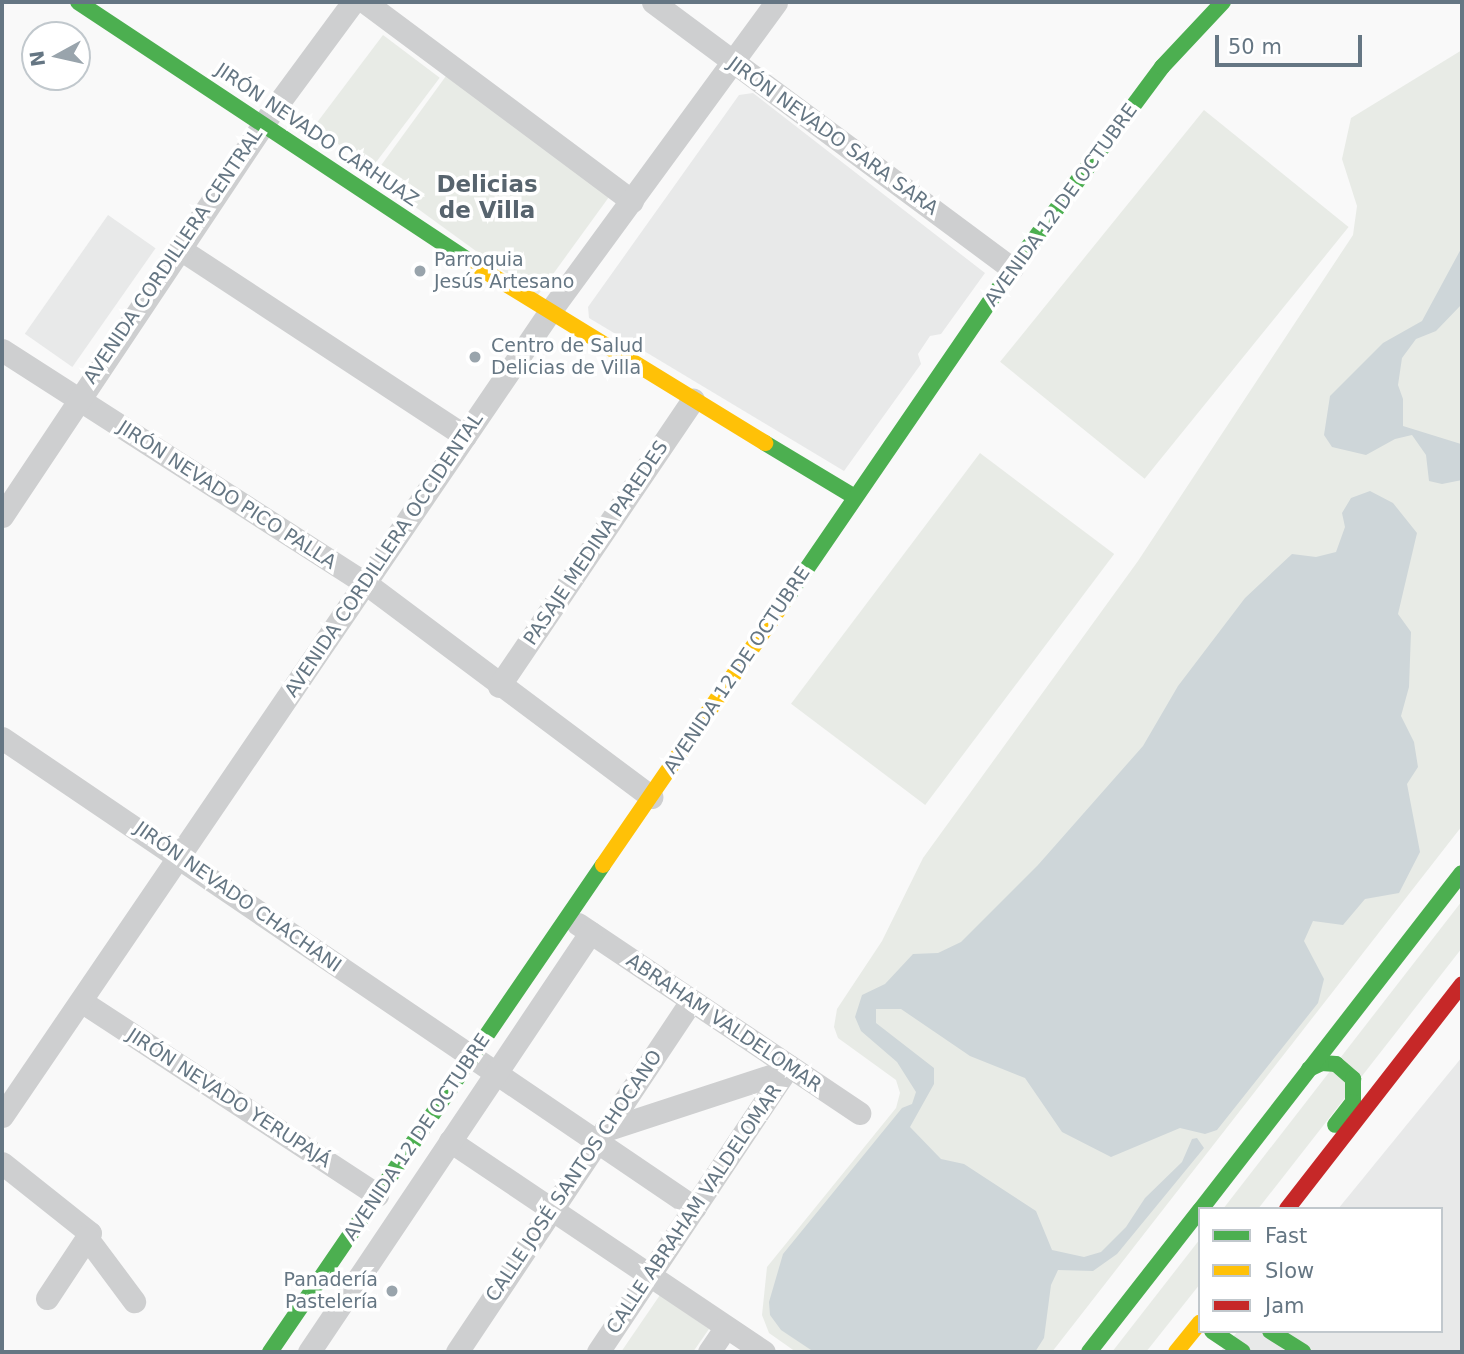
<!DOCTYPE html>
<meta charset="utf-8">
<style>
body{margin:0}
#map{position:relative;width:1464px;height:1354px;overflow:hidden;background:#f9f9f9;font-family:"DejaVu Sans",sans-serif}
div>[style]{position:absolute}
.built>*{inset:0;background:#e8e9e9;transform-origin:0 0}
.green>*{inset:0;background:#e8ebe6;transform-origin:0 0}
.water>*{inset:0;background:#ced6d9}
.street>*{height:23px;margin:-11.5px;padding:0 11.5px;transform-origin:11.5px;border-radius:11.5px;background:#cecfd0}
.fast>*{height:16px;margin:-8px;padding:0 8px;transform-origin:8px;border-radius:8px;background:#4caf50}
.slow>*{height:16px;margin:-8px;padding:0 8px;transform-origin:8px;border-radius:8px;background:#ffc107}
.jam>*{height:16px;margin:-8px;padding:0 8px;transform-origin:8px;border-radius:8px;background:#c62828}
.dots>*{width:19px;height:19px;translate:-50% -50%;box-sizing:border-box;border:4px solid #fff;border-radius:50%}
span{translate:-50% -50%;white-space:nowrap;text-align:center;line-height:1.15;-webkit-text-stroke:7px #fff;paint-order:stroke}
.street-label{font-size:19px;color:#657683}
.poi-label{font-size:19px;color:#657683}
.left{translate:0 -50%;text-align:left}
.right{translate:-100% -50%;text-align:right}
.quarter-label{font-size:23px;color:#57646e;font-weight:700}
.frame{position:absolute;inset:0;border:4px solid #657683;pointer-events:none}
.legend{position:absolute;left:1198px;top:1207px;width:245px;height:126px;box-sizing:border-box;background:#fff;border:2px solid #c1c8cd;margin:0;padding:9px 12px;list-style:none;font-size:21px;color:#657683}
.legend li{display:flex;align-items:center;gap:14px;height:35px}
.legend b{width:35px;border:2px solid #c1c8cd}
.north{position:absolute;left:21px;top:21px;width:70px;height:70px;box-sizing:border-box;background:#fff;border:2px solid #c1c8cd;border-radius:50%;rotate:262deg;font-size:19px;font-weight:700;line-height:28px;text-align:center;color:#657683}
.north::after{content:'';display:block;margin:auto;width:24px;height:32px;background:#99a4ac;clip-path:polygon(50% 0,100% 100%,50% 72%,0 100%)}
.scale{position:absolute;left:1215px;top:35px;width:147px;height:32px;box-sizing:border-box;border:4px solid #657683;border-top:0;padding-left:9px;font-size:21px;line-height:24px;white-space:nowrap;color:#657683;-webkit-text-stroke:5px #fff;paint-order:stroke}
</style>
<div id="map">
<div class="built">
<div style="clip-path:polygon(753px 93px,985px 273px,941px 334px,930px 336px,918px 354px,921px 364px,844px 471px,589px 318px,588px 307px,739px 95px)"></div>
<div style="left:108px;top:215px;width:58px;height:145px;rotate:35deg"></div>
<div style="clip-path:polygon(1462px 1057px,1462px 1352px,1220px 1352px,1238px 1331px,1441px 1331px,1441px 1209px,1338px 1209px)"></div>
</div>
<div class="green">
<div style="left:383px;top:35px;width:71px;height:114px;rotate:37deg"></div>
<div style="clip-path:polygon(1462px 50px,1462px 826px,1052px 1352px,796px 1352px,769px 1333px,762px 1315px,767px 1267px,896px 1108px,900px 1093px,896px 1080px,838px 1038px,834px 1027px,837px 1009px,882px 941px,923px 858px,1138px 561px,1353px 235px,1357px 206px,1342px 159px,1351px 118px)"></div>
<div style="left:446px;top:76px;width:203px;height:124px;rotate:36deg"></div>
<div style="left:1204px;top:110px;width:186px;height:324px;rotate:39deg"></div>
<div style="left:980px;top:453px;width:168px;height:314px;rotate:37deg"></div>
<div style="clip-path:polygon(1462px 901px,1462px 948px,1258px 1209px,1223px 1209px)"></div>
<div style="clip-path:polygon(1200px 1239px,1200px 1284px,1146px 1352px,1112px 1352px)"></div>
<div style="clip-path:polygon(660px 1295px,709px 1329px,693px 1352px,621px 1352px)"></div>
</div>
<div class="water">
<div style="clip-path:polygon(1462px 247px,1462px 304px,1436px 331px,1416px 339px,1402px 358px,1398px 385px,1403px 399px,1403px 426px,1461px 444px,1462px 480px,1442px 484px,1429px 481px,1426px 455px,1412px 435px,1395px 439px,1366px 455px,1332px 447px,1324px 435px,1330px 396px,1383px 343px,1422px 321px)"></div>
<div style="clip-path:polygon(1370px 491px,1393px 503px,1417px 533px,1398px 614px,1411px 632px,1409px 687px,1401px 716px,1414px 742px,1418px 767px,1407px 784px,1420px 852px,1399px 893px,1365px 899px,1343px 925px,1313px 921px,1304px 941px,1324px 979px,1318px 1003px,1217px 1130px,1205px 1134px,1180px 1128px,1111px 1157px,1062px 1132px,1025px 1078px,970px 1056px,901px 1009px,876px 1009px,876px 1023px,934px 1068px,934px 1084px,910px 1127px,941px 1159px,964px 1164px,1036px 1211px,1052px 1250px,1084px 1257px,1101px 1252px,1126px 1227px,1145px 1198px,1182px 1162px,1192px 1139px,1197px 1138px,1204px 1148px,1117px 1254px,1093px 1271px,1058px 1270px,1051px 1285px,1044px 1338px,1035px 1352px,814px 1352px,781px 1330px,770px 1315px,769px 1302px,783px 1254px,902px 1108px,912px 1104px,916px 1092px,897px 1062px,861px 1031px,855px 1017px,862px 995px,885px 984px,913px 954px,938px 953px,961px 942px,1038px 865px,1143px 746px,1178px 686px,1245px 598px,1292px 554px,1316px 557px,1336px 552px,1345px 527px,1342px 513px,1351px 498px)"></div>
</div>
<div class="street">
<div style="left:365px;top:2px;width:333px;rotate:36.7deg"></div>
<div style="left:653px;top:2px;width:447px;rotate:36.6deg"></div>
<div style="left:180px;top:249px;width:341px;rotate:33.3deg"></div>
<div style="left:2px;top:350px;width:430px;rotate:32.7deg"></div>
<div style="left:364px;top:582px;width:359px;rotate:36.8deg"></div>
<div style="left:2px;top:516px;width:471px;rotate:-56.3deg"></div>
<div style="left:263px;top:124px;width:152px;rotate:-53.6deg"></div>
<div style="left:499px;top:686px;width:346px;rotate:-55.9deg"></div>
<div style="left:2px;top:738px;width:837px;rotate:34.15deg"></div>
<div style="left:578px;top:924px;width:339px;rotate:33.9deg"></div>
<div style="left:81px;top:1001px;width:354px;rotate:33.2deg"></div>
<div style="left:2px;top:1116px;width:970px;rotate:-55.75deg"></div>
<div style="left:548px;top:314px;width:386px;rotate:-53.8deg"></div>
<div style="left:605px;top:1130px;width:190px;rotate:-18.1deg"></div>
<div style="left:450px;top:1141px;width:378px;rotate:33.9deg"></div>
<div style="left:2px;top:1163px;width:112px;rotate:38.5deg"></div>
<div style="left:90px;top:1233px;width:78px;rotate:123.5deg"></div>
<div style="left:87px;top:1238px;width:79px;rotate:53.3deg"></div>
<div style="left:309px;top:1352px;width:505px;rotate:-56.15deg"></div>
<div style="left:457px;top:1352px;width:422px;rotate:-56.3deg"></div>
<div style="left:598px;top:1352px;width:344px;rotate:-56.3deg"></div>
<div style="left:709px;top:1352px;width:30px;rotate:-56deg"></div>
</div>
<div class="fast">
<div style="left:78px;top:2px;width:480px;rotate:33.5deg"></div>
<div style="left:765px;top:443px;width:105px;rotate:31deg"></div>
<div style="left:784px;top:602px;width:404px;rotate:-55.6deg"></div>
<div style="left:1012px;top:269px;width:252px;rotate:-53.4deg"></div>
<div style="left:1162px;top:67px;width:89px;rotate:-46.8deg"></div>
<div style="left:1309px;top:1069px;width:14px;rotate:-25deg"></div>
<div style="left:1322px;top:1063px;width:14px;rotate:4deg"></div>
<div style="left:1336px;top:1064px;width:23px;rotate:41deg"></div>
<div style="left:1353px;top:1079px;width:23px;rotate:90deg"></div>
<div style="left:1353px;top:1102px;width:29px;rotate:128deg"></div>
<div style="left:1201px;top:1209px;width:425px;rotate:-52.2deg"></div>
<div style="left:1212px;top:1331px;width:37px;rotate:34deg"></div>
<div style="left:1270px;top:1331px;width:39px;rotate:32deg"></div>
<div style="left:270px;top:1352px;width:590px;rotate:-55.64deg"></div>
<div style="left:1089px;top:1352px;width:180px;rotate:-52deg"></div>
</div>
<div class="slow">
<div style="left:478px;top:267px;width:337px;rotate:31.5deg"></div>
<div style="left:603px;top:865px;width:319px;rotate:-55.5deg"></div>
<div style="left:1176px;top:1352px;width:38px;rotate:-51deg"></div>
</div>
<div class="jam">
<div style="left:1287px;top:1209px;width:285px;rotate:-52.1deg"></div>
</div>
<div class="dots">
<div style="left:420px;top:271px;background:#99a4ac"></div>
<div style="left:475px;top:357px;background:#99a4ac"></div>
<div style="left:392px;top:1291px;background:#99a4ac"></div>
</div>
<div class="street-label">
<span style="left:317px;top:135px;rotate:34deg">JIRÓN NEVADO CARHUAZ</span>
<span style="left:833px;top:136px;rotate:36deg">JIRÓN NEVADO SARA SARA</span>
<span style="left:1061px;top:205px;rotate:-54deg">AVENIDA 12 DE OCTUBRE</span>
<span style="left:173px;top:256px;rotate:-56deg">AVENIDA CORDILLERA CENTRAL</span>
<span style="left:227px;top:495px;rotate:33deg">JIRÓN NEVADO PICO PALLA</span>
<span style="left:596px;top:543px;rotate:-56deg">PASAJE MEDINA PAREDES</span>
<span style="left:384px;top:555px;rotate:-56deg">AVENIDA CORDILLERA OCCIDENTAL</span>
<span style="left:737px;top:670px;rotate:-56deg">AVENIDA 12 DE OCTUBRE</span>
<span style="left:238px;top:897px;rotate:35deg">JIRÓN NEVADO CHACHANI</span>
<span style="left:724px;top:1023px;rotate:34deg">ABRAHAM VALDELOMAR</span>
<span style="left:229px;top:1098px;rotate:33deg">JIRÓN NEVADO YERUPAJÁ</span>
<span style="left:417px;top:1137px;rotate:-56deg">AVENIDA 12 DE OCTUBRE</span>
<span style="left:574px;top:1176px;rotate:-56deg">CALLE JOSÉ SANTOS CHOCANO</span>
<span style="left:694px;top:1209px;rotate:-56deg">CALLE ABRAHAM VALDELOMAR</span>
</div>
<div class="poi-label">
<span class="left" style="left:434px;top:271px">Parroquia<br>Jesús Artesano</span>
<span class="left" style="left:491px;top:357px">Centro de Salud<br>Delicias de Villa</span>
<span class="right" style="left:378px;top:1291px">Panadería<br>Pastelería</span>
</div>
<div class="quarter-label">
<span style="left:487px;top:197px">Delicias<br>de Villa</span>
</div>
<div class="frame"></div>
<ul class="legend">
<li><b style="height:9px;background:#4caf50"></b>Fast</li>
<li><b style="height:9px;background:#ffc107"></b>Slow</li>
<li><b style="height:9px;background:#c62828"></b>Jam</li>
</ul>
<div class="north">N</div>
<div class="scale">50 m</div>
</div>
